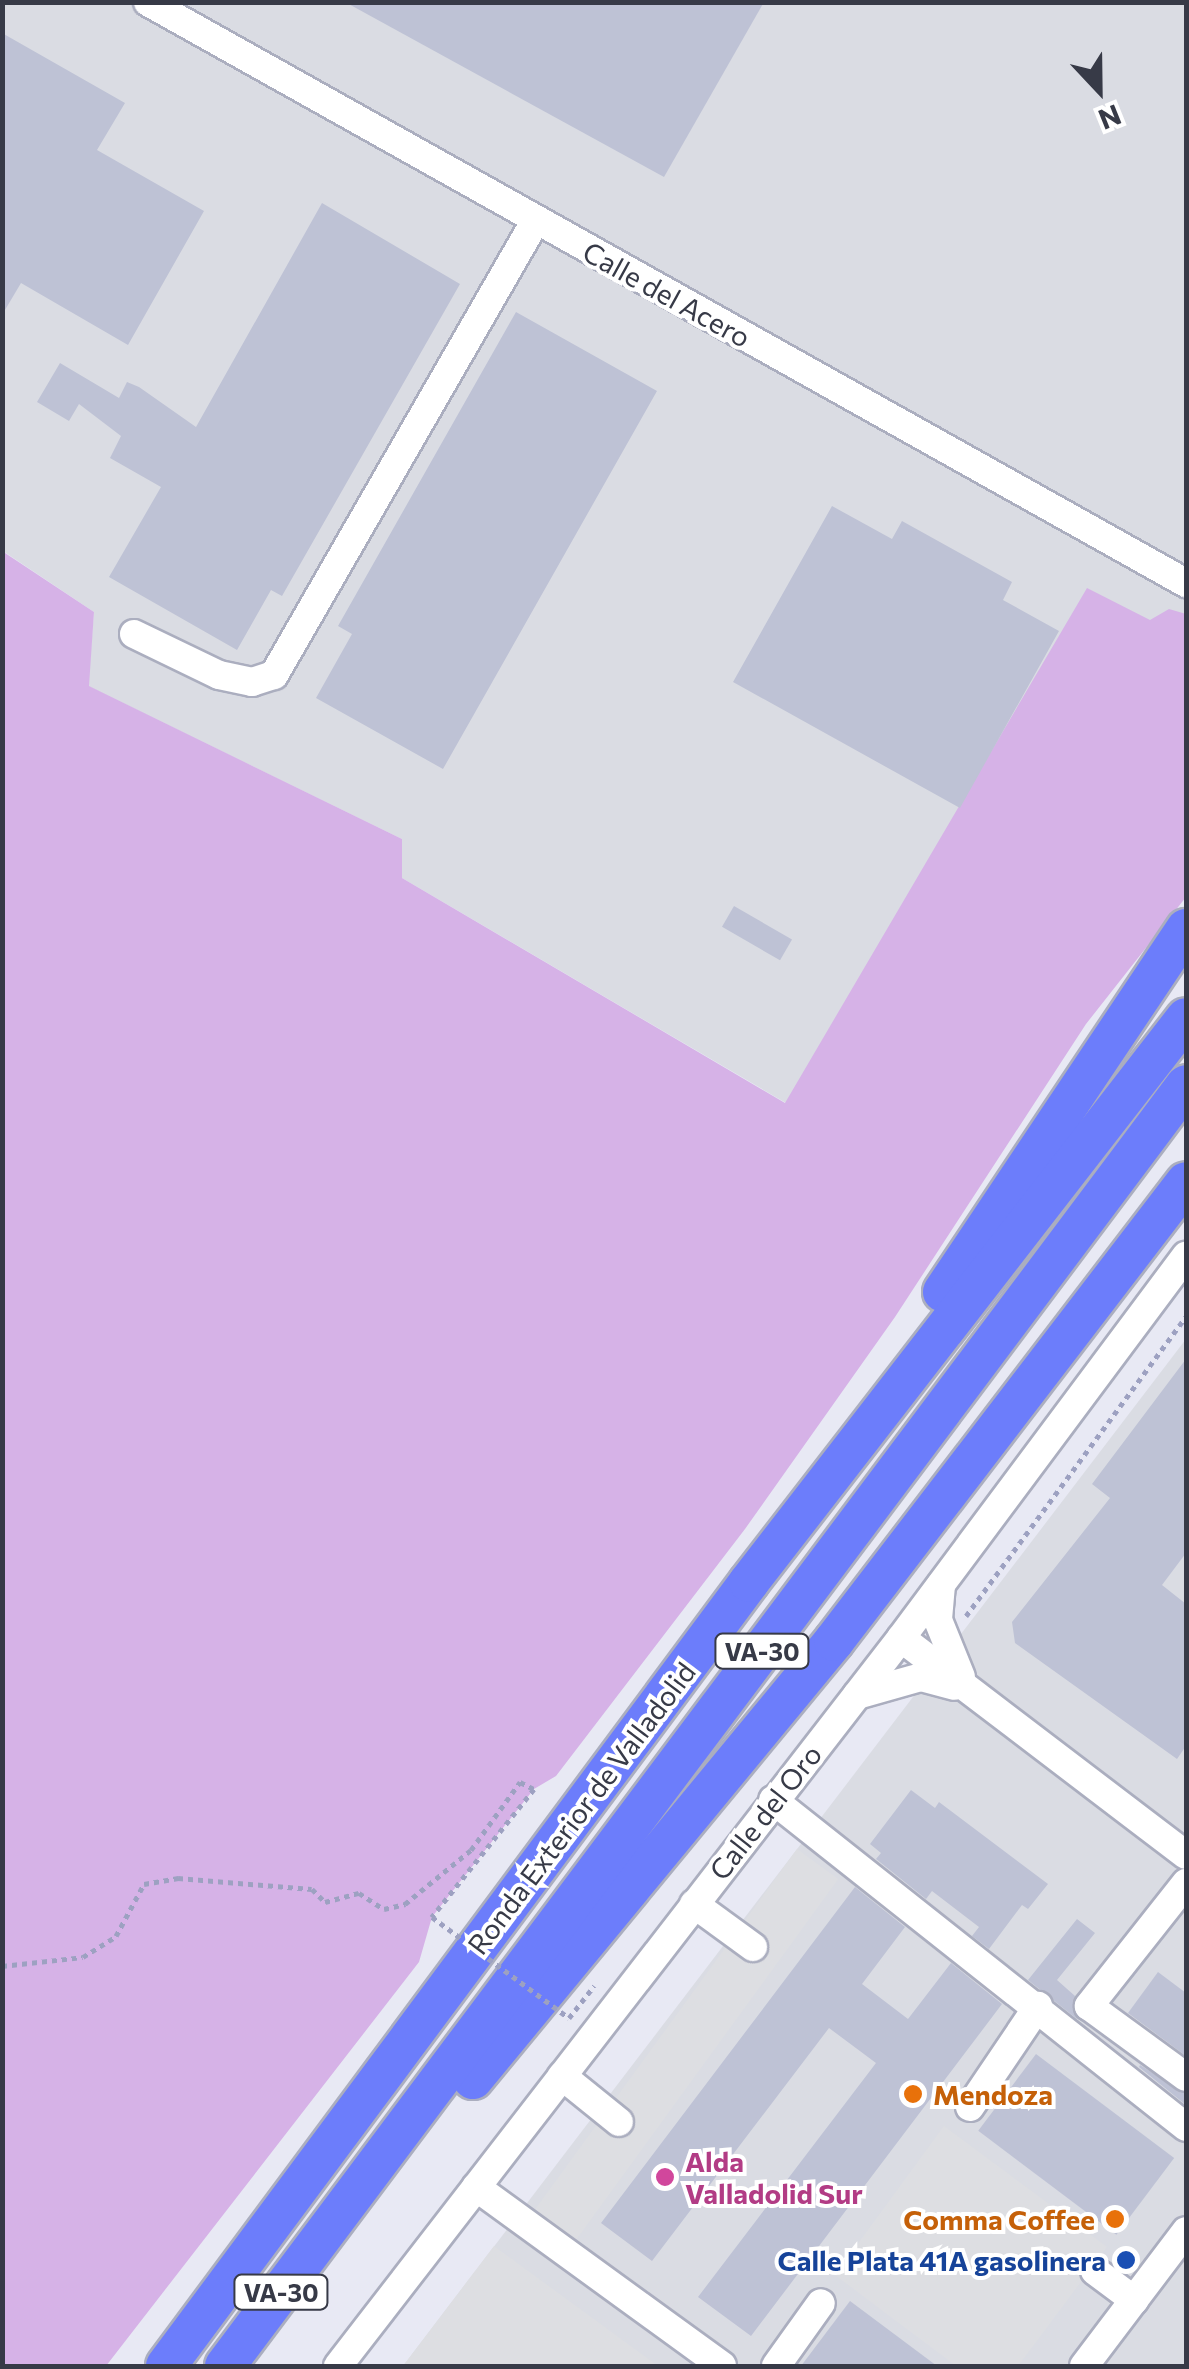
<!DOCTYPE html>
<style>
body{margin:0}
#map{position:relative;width:1189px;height:2369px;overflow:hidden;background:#e8e9f4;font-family:Commissioner,sans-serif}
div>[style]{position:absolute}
.industrial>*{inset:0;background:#dadce3}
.green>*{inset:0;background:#d6b2e7}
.parking>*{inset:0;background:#dddee2;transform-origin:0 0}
.building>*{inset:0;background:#bec2d5;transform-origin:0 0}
.path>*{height:5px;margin-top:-2.5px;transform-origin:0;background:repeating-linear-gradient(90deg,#9da1c1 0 5px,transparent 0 10px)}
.roads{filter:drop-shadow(2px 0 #abaebf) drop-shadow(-2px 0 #abaebf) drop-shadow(0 2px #abaebf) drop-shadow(0 -2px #abaebf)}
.minor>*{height:28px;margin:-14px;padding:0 14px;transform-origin:14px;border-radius:14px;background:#fff}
.highway>*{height:40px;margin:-20px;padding:0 20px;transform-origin:20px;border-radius:20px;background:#6c7dfb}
.path-bridge>*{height:5px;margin-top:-2.5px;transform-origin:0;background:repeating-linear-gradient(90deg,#9da1c1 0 5px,transparent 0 10px)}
.dots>*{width:28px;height:28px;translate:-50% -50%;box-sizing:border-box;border:5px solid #fff;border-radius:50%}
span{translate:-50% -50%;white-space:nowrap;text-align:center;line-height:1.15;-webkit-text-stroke:8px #fff;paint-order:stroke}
.shield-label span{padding:2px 8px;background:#fff;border:2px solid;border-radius:8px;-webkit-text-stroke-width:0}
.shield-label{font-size:25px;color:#373a47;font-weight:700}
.street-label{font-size:28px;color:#373a47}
.food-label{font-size:28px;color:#c56008;font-weight:700}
.left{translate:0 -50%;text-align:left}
.right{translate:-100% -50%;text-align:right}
.hotel-label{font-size:28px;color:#b23c85;font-weight:700}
.transit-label{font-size:28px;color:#164399;font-weight:700}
.frame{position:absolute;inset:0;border:5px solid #373a47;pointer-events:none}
.north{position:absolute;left:1049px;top:40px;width:100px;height:100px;-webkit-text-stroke:8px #fff;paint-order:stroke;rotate:158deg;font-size:28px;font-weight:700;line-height:40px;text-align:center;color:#373a47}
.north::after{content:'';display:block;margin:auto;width:35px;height:45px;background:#373a47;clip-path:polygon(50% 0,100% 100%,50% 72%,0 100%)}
</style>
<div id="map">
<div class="industrial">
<div style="clip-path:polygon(2px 3px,1186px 3px,1186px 654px,786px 1103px,402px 878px,402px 839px,88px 686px,94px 612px,3px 551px)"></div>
<div style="clip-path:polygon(1186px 1339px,1186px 2366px,403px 2366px,521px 2211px)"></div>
</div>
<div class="green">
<div style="clip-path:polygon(2px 551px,94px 612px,89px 686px,402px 839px,402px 878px,785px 1103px,1087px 588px,1150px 620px,1169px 609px,1186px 614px,1186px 897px,1086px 1024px,895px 1317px,745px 1529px,556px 1776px,534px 1789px,432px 1917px,419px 1962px,106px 2366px,3px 2366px)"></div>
</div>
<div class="parking">
<div style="left:797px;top:1849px;width:51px;height:455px;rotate:36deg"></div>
<div style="clip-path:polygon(944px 2126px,1107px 2247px,1018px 2366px,956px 2366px,835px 2275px)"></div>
<div style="clip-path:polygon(494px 2246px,658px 2366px,403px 2366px)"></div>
</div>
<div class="building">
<div style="clip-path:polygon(345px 2px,764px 2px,664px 177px)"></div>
<div style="clip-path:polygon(2px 33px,125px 103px,97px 150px,204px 211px,128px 345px,21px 283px,2px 315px)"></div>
<div style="clip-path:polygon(322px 203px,460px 284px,282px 596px,271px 590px,237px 650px,109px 577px,161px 487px,110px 458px,121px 436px,79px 404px,69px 421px,37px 402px,60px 363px,119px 398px,127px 382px,139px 387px,196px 427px)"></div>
<div style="clip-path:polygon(516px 312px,657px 391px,443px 769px,316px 698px,352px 634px,338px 626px)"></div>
<div style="clip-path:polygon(832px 506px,892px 539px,902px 521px,1012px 582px,1003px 600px,1059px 631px,960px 808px,733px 682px)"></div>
<div style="left:734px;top:906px;width:67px;height:24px;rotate:30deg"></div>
<div style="clip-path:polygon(1186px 1359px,1186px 1553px,1162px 1585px,1186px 1604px,1186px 1746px,1177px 1759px,1015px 1643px,1012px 1622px,1110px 1498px,1092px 1484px)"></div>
<div style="clip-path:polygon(911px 1790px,935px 1808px,939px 1802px,1048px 1884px,1028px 1909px,1022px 1905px,989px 1949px,972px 1936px,979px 1927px,932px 1891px,926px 1899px,876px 1859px,881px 1853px,870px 1844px)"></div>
<div style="clip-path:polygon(855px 1887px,905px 1927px,862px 1984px,908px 2019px,951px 1963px,1002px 2004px,751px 2336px,698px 2297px,876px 2063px,829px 2028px,652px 2261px,601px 2223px)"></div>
<div style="clip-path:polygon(1077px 1919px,1095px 1933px,1057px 1980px,1075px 1996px,1077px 2019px,1028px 1980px)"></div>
<div style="clip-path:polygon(1158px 1972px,1186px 1993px,1186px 2056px,1128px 2013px)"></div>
<div style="left:1036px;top:2054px;width:173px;height:96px;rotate:37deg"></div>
<div style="clip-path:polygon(1140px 2065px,1186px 2094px,1186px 2105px,1139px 2067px)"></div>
<div style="clip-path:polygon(850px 2301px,937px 2366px,801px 2366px)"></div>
</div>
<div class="path">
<div style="left:966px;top:1616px;width:371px;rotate:-53.7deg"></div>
<div style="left:2px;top:1966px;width:81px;rotate:-6.3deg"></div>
<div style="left:83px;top:1957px;width:39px;rotate:-32deg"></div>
<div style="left:116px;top:1936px;width:59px;rotate:-61.7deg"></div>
<div style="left:144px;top:1884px;width:35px;rotate:-10deg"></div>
<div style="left:178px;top:1878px;width:134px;rotate:4.7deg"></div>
<div style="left:312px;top:1889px;width:18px;rotate:45deg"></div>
<div style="left:325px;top:1902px;width:35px;rotate:-15deg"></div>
<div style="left:359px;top:1893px;width:30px;rotate:33deg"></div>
<div style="left:384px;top:1909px;width:22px;rotate:-13deg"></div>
<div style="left:405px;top:1904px;width:85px;rotate:-39.3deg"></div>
<div style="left:471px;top:1850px;width:84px;rotate:-54.2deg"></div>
<div style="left:520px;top:1782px;width:16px;rotate:27deg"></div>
<div style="left:534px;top:1789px;width:164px;rotate:128.6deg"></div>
<div style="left:569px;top:2018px;width:41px;rotate:-52deg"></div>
</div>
<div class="roads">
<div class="minor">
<div style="left:148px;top:2px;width:1190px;rotate:29.24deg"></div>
<div style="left:134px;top:634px;width:94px;rotate:25.8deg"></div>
<div style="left:219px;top:675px;width:34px;rotate:12deg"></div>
<div style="left:252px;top:682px;width:23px;rotate:-18deg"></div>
<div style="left:274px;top:675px;width:525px;rotate:-60.07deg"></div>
<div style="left:941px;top:1585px;width:35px;rotate:95deg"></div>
<div style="left:938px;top:1620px;width:61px;rotate:68deg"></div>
<div style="left:901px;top:1638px;width:358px;rotate:37.3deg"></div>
<div style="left:857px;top:1695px;width:66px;rotate:-15.7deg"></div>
<div style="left:921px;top:1677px;width:34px;rotate:15deg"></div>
<div style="left:773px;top:1800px;width:527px;rotate:38.37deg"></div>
<div style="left:1186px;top:1883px;width:157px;rotate:128.3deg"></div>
<div style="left:1089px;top:2006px;width:120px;rotate:36.2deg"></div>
<div style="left:694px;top:1904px;width:73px;rotate:36.1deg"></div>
<div style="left:562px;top:2076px;width:73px;rotate:38.9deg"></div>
<div style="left:970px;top:2107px;width:122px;rotate:-56deg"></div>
<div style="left:476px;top:2187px;width:304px;rotate:36deg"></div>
<div style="left:1095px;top:2271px;width:49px;rotate:36.6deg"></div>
<div style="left:338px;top:2366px;width:920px;rotate:-52.28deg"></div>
<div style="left:901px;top:1638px;width:477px;rotate:-53.3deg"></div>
<div style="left:776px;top:2366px;width:77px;rotate:-54.5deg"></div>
<div style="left:1084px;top:2366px;width:169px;rotate:-52.9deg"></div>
</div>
<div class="highway">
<div style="left:943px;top:1292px;width:437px;rotate:-56.2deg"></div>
<div style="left:473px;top:2079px;width:568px;rotate:-50.5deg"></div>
<div style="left:834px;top:1641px;width:578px;rotate:-52.52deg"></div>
<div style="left:166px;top:2366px;width:977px;rotate:-53.36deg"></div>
<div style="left:749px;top:1582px;width:713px;rotate:-52.23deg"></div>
<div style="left:225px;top:2366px;width:1601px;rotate:-53.12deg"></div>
</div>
</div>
<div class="path-bridge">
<div style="left:432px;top:1917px;width:170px;rotate:36.4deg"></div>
</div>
<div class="dots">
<div style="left:913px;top:2094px;background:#e8710a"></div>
<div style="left:665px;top:2177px;background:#d1479c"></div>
<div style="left:1115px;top:2219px;background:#e8710a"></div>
<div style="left:1126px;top:2260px;background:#1a4fb4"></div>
</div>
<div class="shield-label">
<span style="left:762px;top:1651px">VA-30</span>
<span style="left:281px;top:2292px">VA-30</span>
</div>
<div class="street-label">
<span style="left:667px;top:294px;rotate:29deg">Calle del Acero</span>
<span style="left:581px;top:1808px;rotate:-53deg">Ronda Exterior de Valladolid</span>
<span style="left:765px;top:1812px;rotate:-52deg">Calle del Oro</span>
</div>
<div class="food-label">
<span class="left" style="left:933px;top:2094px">Mendoza</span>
<span class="right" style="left:1095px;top:2219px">Comma Coffee</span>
</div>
<div class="hotel-label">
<span class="left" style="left:685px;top:2177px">Alda<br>Valladolid Sur</span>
</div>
<div class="transit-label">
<span class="right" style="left:1106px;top:2260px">Calle Plata 41A gasolinera</span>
</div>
<div class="frame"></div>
<div class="north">N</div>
</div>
